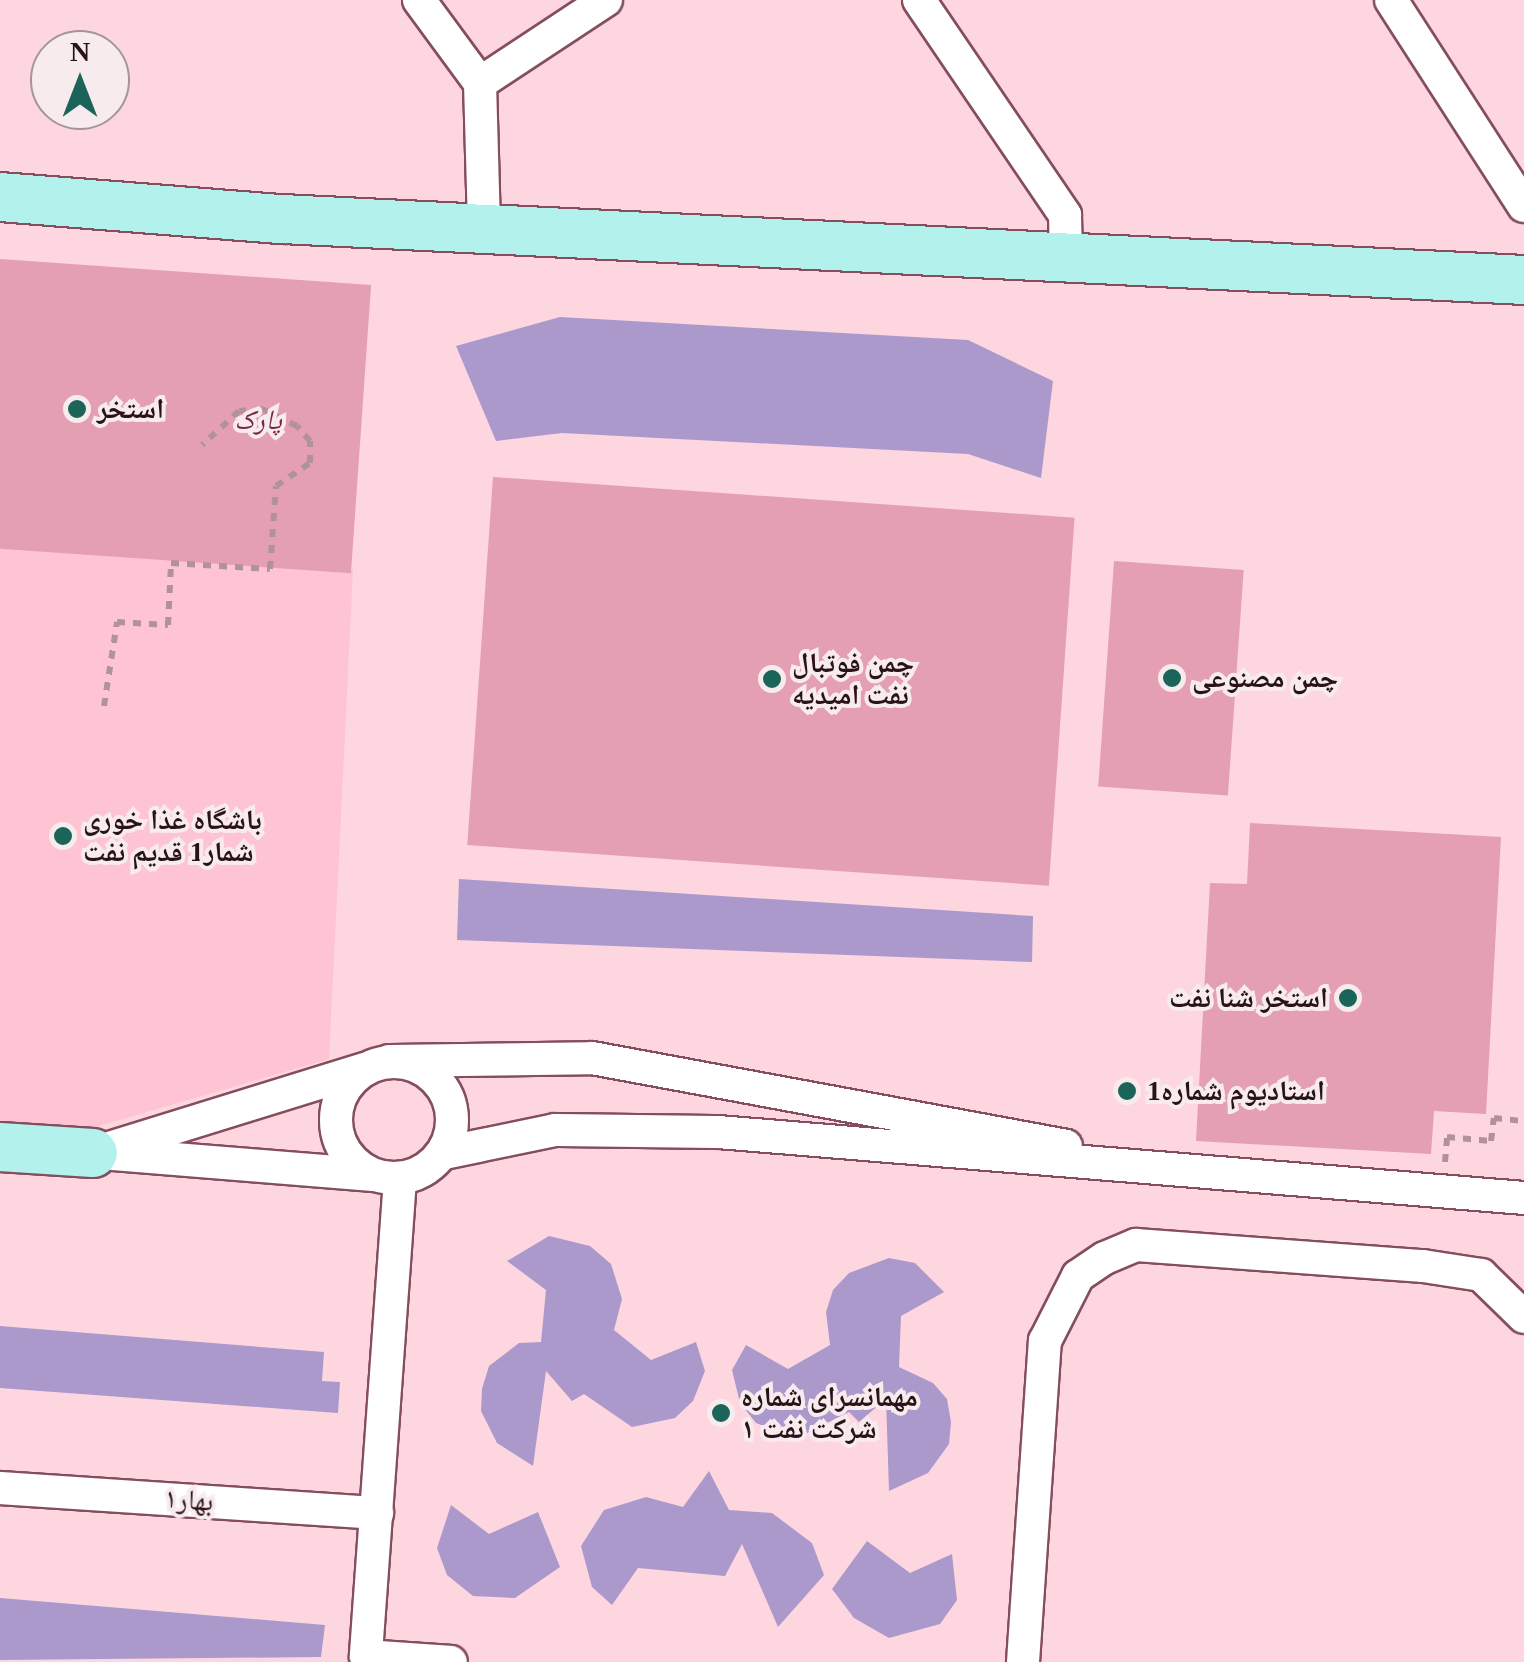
<!DOCTYPE html>
<meta charset="utf-8">
<style>
body{margin:0}
#map{position:relative;width:1524px;height:1662px;overflow:hidden;background:#fdd6e0;font-family:"Times New Roman","Noto Naskh Arabic",serif}
div>[style]{position:absolute}
.built>*{inset:0;background:#fec4d3}
.green>*{inset:0;background:#e49fb2;transform-origin:0 0}
.building>*{inset:0;background:#ac99cc}
.path>*{height:6px;margin-top:-3px;transform-origin:0;background:repeating-linear-gradient(90deg,#b2929a 0 8px,transparent 0 16px)}
.roads{filter:drop-shadow(2px 0 #844e5e) drop-shadow(-2px 0 #844e5e) drop-shadow(0 2px #844e5e) drop-shadow(0 -2px #844e5e)}
.street>*{height:32px;margin:-16px;padding:0 16px;transform-origin:16px;border-radius:16px;background:#fff}
.street>.ring{margin:-16px;padding:0;box-sizing:content-box;background:none;border:32px solid #fff;border-radius:50%}
.secondary>*{height:48px;margin:-24px;padding:0 24px;transform-origin:24px;border-radius:24px;background:#b3f2ec}
.dots>*{width:28px;height:28px;translate:-50% -50%;box-sizing:border-box;border:5px solid #f8ebee;border-radius:50%}
span{translate:-50% -50%;white-space:nowrap;text-align:center;line-height:1.15;-webkit-text-stroke:8px #f8ebee;paint-order:stroke}
.poi-label{font-size:28px;color:#281319;font-weight:700}
.left{translate:0 -50%;text-align:left}
.right{translate:-100% -50%;text-align:right}
.park-label{font-size:28px;color:#782644;font-style:italic}
.street-label{font-size:28px;color:#281319}
.north{position:absolute;left:30px;top:30px;width:100px;height:100px;box-sizing:border-box;background:#f8ebee;border:2px solid #a59599;border-radius:50%;rotate:0deg;font-size:28px;font-weight:700;line-height:40px;text-align:center;color:#281319}
.north::after{content:'';display:block;margin:auto;width:35px;height:45px;background:#1b6459;clip-path:polygon(50% 0,100% 100%,50% 72%,0 100%)}
</style>
<div id="map">
<div class="built">
<div style="clip-path:polygon(0 548px,353px 570px,329px 1059px,75px 1133px,0 1130px)"></div>
</div>
<div class="green">
<div style="left:0;top:259px;width:372px;height:289px;rotate:4deg"></div>
<div style="left:493px;top:477px;width:583px;height:369px;rotate:4deg"></div>
<div style="left:1114px;top:561px;width:130px;height:226px;rotate:4deg"></div>
<div style="clip-path:polygon(1250px 823px,1501px 837px,1486px 1114px,1434px 1111px,1431px 1154px,1196px 1141px,1210px 883px,1247px 884px)"></div>
</div>
<div class="building">
<div style="clip-path:polygon(560px 317px,968px 340px,1053px 381px,1041px 478px,968px 454px,562px 433px,496px 441px,456px 346px)"></div>
<div style="clip-path:polygon(459px 879px,1033px 916px,1032px 962px,457px 940px)"></div>
<div style="clip-path:polygon(549px 1236px,590px 1246px,611px 1264px,622px 1299px,614px 1330px,651px 1360px,696px 1342px,705px 1371px,693px 1401px,675px 1418px,632px 1427px,584px 1394px,572px 1401px,546px 1371px,533px 1466px,497px 1443px,481px 1411px,482px 1389px,489px 1366px,519px 1343px,541px 1342px,546px 1290px,507px 1261px)"></div>
<div style="clip-path:polygon(889px 1258px,915px 1263px,944px 1292px,901px 1316px,899px 1367px,933px 1383px,947px 1399px,951px 1422px,949px 1444px,928px 1473px,889px 1491px,886px 1399px,859px 1422px,849px 1412px,797px 1438px,756px 1423px,740px 1403px,732px 1370px,746px 1345px,788px 1369px,830px 1345px,826px 1312px,833px 1290px,849px 1273px)"></div>
<div style="clip-path:polygon(0 1326px,324px 1352px,322px 1381px,340px 1382px,338px 1413px,0 1388px)"></div>
<div style="clip-path:polygon(709px 1471px,729px 1510px,772px 1513px,812px 1543px,824px 1575px,778px 1627px,742px 1544px,725px 1576px,638px 1568px,612px 1605px,592px 1587px,581px 1546px,604px 1510px,646px 1497px,683px 1507px)"></div>
<div style="clip-path:polygon(451px 1505px,489px 1534px,538px 1512px,560px 1567px,515px 1598px,473px 1596px,447px 1575px,437px 1548px)"></div>
<div style="clip-path:polygon(867px 1541px,910px 1573px,952px 1554px,957px 1600px,940px 1624px,889px 1638px,854px 1618px,832px 1589px)"></div>
<div style="clip-path:polygon(0 1598px,325px 1625px,321px 1657px,0 1660px)"></div>
</div>
<div class="path">
<div style="left:104px;top:706px;width:85px;rotate:-81.2deg"></div>
<div style="left:117px;top:622px;width:51px;rotate:3.4deg"></div>
<div style="left:168px;top:625px;width:62px;rotate:-87.2deg"></div>
<div style="left:171px;top:563px;width:99px;rotate:3.5deg"></div>
<div style="left:270px;top:569px;width:83px;rotate:-85.9deg"></div>
<div style="left:276px;top:486px;width:41px;rotate:-34.1deg"></div>
<div style="left:310px;top:463px;width:22px;rotate:-90deg"></div>
<div style="left:310px;top:441px;width:20px;rotate:-131deg"></div>
<div style="left:297px;top:426px;width:39px;rotate:-154deg"></div>
<div style="left:262px;top:409px;width:23px;rotate:175deg"></div>
<div style="left:239px;top:411px;width:50px;rotate:137.4deg"></div>
<div style="left:1445px;top:1162px;width:25px;rotate:-85deg"></div>
<div style="left:1447px;top:1137px;width:44px;rotate:5.2deg"></div>
<div style="left:1491px;top:1141px;width:23px;rotate:-83deg"></div>
<div style="left:1494px;top:1118px;width:30px;rotate:6deg"></div>
</div>
<div class="roads">
<div class="street">
<div style="left:419px;top:0;width:103px;rotate:53.7deg"></div>
<div style="left:480px;top:83px;width:146px;rotate:88.4deg"></div>
<div style="left:919px;top:0;width:260px;rotate:55.8deg"></div>
<div style="left:1065px;top:215px;width:43px;rotate:88.7deg"></div>
<div style="left:1391px;top:0;width:245px;rotate:57.2deg"></div>
<div style="left:480px;top:83px;width:151px;rotate:-33.4deg"></div>
<div style="left:389px;top:1061px;width:203px;rotate:-0.8deg"></div>
<div style="left:592px;top:1058px;width:482px;rotate:10.5deg"></div>
<div class="ring" style="left:336px;top:1062px;width:84px;height:84px"></div>
<div style="left:93px;top:1153px;width:284px;rotate:-17.2deg"></div>
<div style="left:444px;top:1153px;width:113px;rotate:-11.7deg"></div>
<div style="left:555px;top:1130px;width:163px;rotate:0.7deg"></div>
<div style="left:718px;top:1132px;width:809px;rotate:4.68deg"></div>
<div style="left:113px;top:1154px;width:261px;rotate:4.6deg"></div>
<div style="left:400px;top:1179px;width:478px;rotate:94.1deg"></div>
<div style="left:366px;top:1656px;width:85px;rotate:4deg"></div>
<div style="left:0;top:1488px;width:378px;rotate:3.8deg"></div>
<div style="left:1023px;top:1662px;width:322px;rotate:-86.1deg"></div>
<div style="left:1045px;top:1341px;width:73px;rotate:-63.1deg"></div>
<div style="left:1078px;top:1276px;width:32px;rotate:-34deg"></div>
<div style="left:1105px;top:1258px;width:34px;rotate:-23deg"></div>
<div style="left:1136px;top:1245px;width:288px;rotate:4.2deg"></div>
<div style="left:1423px;top:1266px;width:59px;rotate:8.8deg"></div>
<div style="left:1481px;top:1275px;width:60px;rotate:44.3deg"></div>
</div>
<div class="secondary">
<div style="left:0;top:197px;width:283px;rotate:4.5deg"></div>
<div style="left:282px;top:219px;width:1243px;rotate:2.81deg"></div>
<div style="left:0;top:1147px;width:93px;rotate:3.7deg"></div>
</div>
</div>
<div class="dots">
<div style="left:77px;top:409px;background:#1b6459"></div>
<div style="left:1172px;top:678px;background:#1b6459"></div>
<div style="left:772px;top:679px;background:#1b6459"></div>
<div style="left:63px;top:836px;background:#1b6459"></div>
<div style="left:1348px;top:998px;background:#1b6459"></div>
<div style="left:1127px;top:1091px;background:#1b6459"></div>
<div style="left:721px;top:1413px;background:#1b6459"></div>
</div>
<div class="poi-label">
<span class="left" style="left:97px;top:409px">استخر</span>
<span class="left" style="left:792px;top:679px">چمن فوتبال<br>نفت امیدیه</span>
<span class="left" style="left:1192px;top:678px">چمن مصنوعی</span>
<span class="left" style="left:83px;top:836px">باشگاه غذا خوری<br>شمار1 قدیم نفت</span>
<span class="right" style="left:1328px;top:998px">استخر شنا نفت</span>
<span class="left" style="left:1147px;top:1091px">استادیوم شماره1</span>
<span class="left" style="left:741px;top:1413px">مهمانسرای شماره<br>۱ شرکت نفت</span>
</div>
<div class="park-label">
<span style="left:258px;top:420px">پارک</span>
</div>
<div class="street-label">
<span style="left:189px;top:1500px;rotate:4deg">بهار۱</span>
</div>
<div class="north">N</div>
</div>
